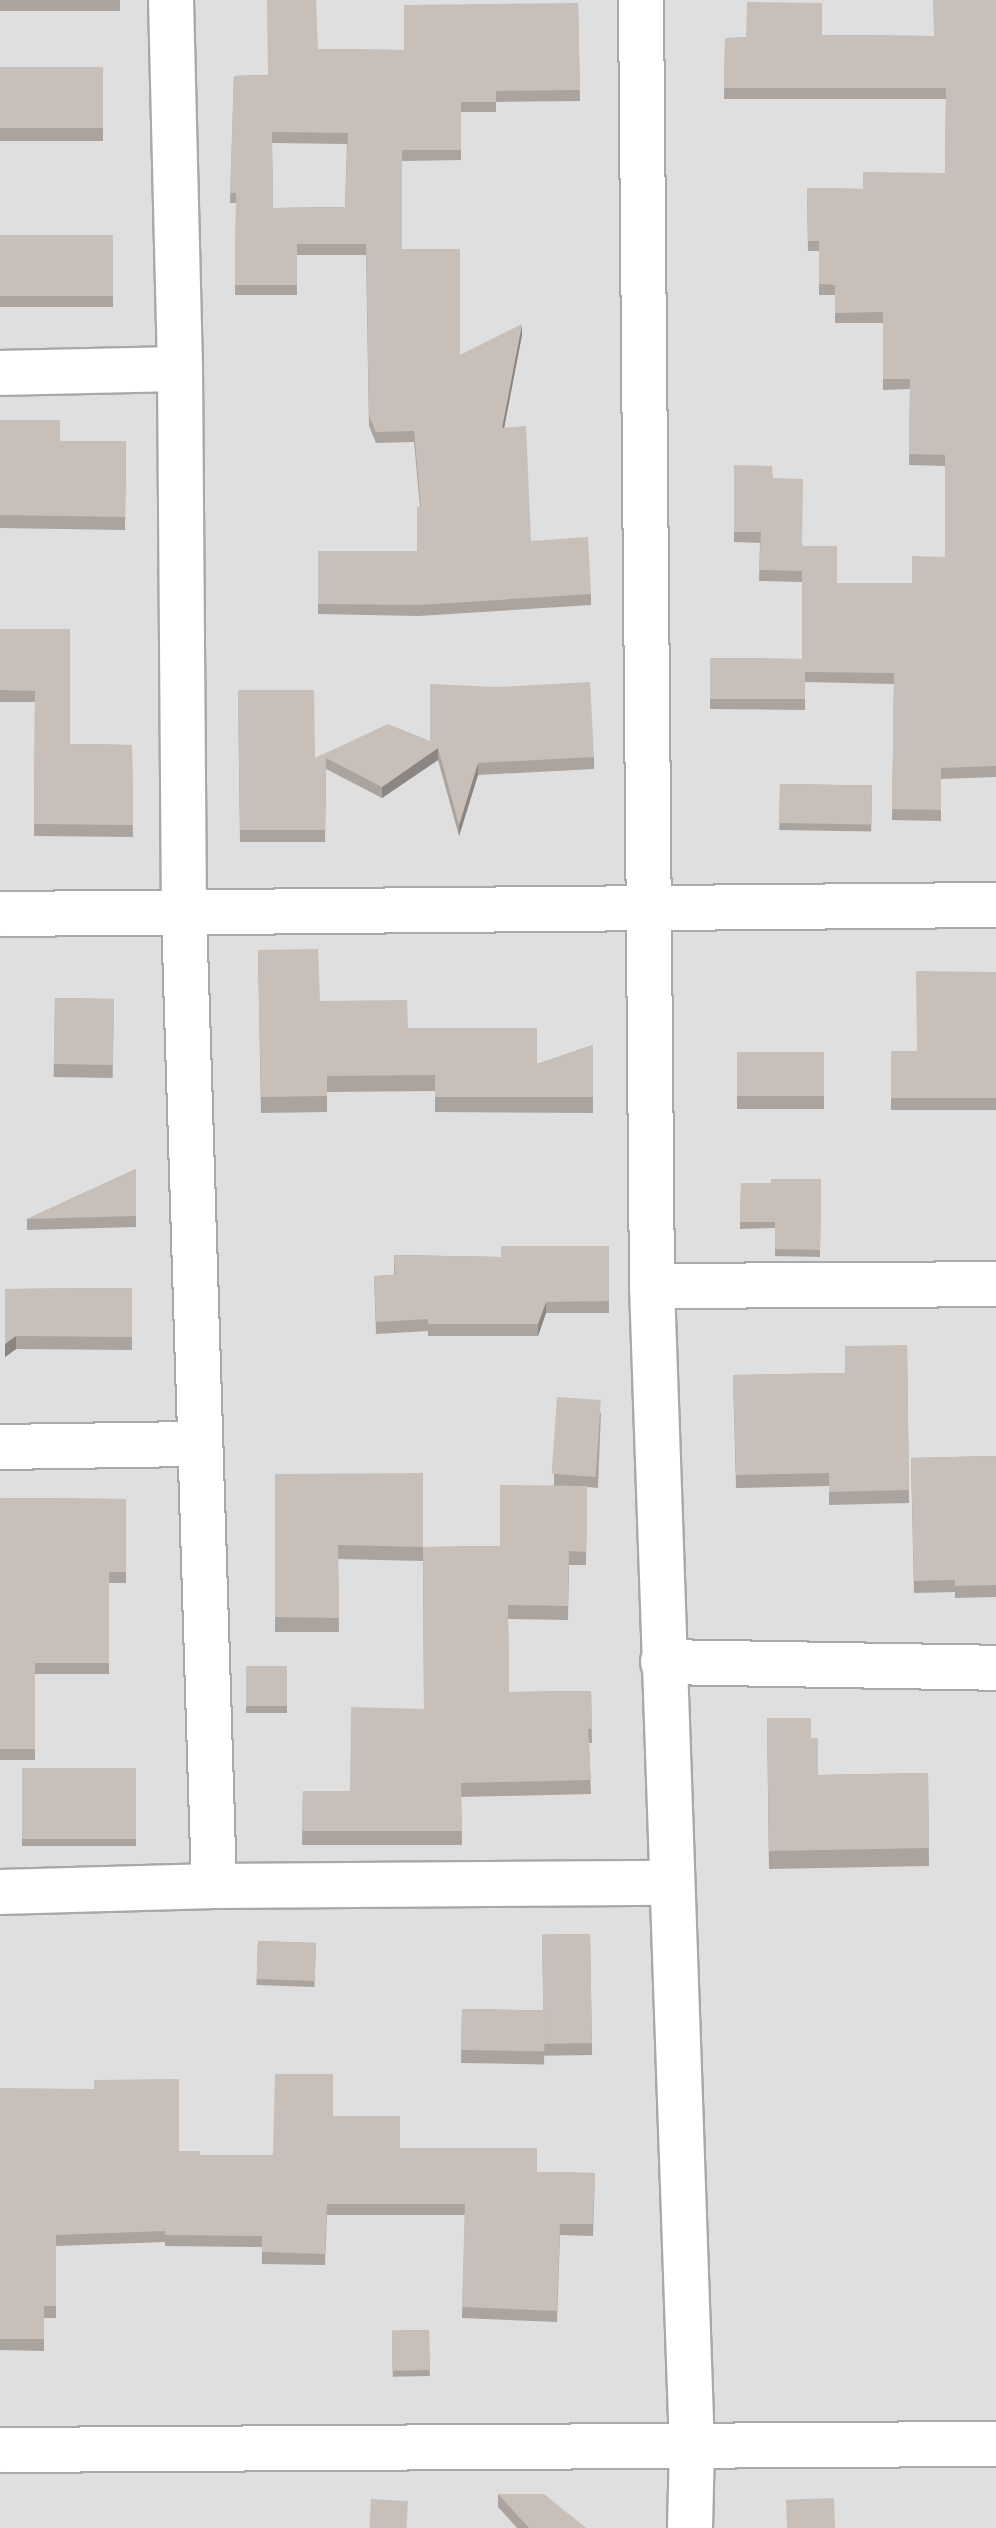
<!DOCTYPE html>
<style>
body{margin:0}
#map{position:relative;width:996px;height:2528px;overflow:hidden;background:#f2efe9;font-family:"Source Sans 3",sans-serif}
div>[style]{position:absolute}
.residential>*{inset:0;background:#e0dfdf;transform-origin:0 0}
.roads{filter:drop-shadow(2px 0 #a9a9a9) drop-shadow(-2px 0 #a9a9a9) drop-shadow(0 2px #a9a9a9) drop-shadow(0 -2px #a9a9a9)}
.minor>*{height:44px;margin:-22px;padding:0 22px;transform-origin:22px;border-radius:22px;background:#fff}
.wall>*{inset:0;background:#aba49e;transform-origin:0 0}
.shaded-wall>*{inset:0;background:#8b8681}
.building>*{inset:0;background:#c7bfb8;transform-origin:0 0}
span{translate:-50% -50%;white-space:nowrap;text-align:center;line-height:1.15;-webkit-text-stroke:6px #fff;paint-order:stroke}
</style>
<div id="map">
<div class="residential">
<div style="left:0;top:0;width:996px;height:2528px"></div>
</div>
<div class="roads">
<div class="minor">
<div style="left:171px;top:0;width:369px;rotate:88.6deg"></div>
<div style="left:180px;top:369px;width:545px;rotate:89.58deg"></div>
<div style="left:184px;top:914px;width:972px;rotate:88.23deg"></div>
<div style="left:641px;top:0;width:1286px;rotate:89.51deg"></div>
<div style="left:652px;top:1286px;width:1161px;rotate:88.03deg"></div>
<div style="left:692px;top:2446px;width:82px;rotate:91.4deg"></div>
<div style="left:0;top:373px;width:180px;rotate:-1.3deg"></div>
<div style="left:0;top:914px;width:996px;rotate:-0.52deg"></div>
<div style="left:652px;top:1286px;width:344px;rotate:-0.3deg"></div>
<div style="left:0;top:1447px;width:198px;rotate:-0.9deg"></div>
<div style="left:663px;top:1662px;width:333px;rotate:1deg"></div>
<div style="left:0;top:1892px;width:214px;rotate:-1.6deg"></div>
<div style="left:214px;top:1886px;width:457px;rotate:-0.4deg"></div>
<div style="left:0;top:2450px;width:996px;rotate:-0.35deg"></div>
</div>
</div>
<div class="wall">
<div style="left:0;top:0;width:120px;height:11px"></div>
<div style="clip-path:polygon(996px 0,996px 777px,941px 779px,941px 821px,892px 820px,894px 684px,805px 682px,805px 710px,710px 709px,710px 658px,802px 659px,802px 582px,759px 581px,760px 543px,734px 542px,734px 465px,773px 478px,803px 546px,837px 583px,912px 583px,945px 557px,945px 466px,909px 465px,910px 389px,883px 390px,883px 323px,835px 323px,835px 295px,819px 295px,819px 251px,808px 251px,807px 188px,863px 189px,945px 173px,946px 99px,724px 99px,725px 38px,822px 35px,934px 36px)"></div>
<div style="clip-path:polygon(evenodd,578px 3px,580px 101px,496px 102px,496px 112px,461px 112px,461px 160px,402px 161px,402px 249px,460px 355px,522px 335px,504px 428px,531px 541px,591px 594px,591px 605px,419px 616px,318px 614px,318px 551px,417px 551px,420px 507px,414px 442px,376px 443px,369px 426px,366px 255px,297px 255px,297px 295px,235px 295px,236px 203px,230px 203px,234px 76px,267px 75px,318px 49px,404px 50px,578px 3px,272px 143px,347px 144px,345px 207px,273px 208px,272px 143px)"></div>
<div style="left:103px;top:67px;width:74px;height:103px;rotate:90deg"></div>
<div style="left:0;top:235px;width:113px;height:72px"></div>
<div style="clip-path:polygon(0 420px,60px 441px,126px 441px,125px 530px,0 528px)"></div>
<div style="clip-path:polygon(0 629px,70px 744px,132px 745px,133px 837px,34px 836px,35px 702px,0 702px)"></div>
<div style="clip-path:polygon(238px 690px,315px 758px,430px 741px,594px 757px,594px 769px,478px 775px,459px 836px,438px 760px,382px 798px,326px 769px,325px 842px,240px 842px)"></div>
<div style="left:780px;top:784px;width:92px;height:46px;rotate:1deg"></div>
<div style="clip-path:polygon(258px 950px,320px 1001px,408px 1028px,537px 1064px,593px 1045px,593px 1113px,435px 1112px,435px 1091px,327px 1092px,327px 1112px,261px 1113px)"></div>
<div style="clip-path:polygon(996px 972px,996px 1110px,891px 1110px,891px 1051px,917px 1051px)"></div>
<div style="left:55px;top:998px;width:59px;height:79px;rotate:1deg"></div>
<div style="left:737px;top:1052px;width:87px;height:57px"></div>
<div style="clip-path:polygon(136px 1169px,136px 1227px,27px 1230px,27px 1219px)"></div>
<div style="clip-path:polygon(821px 1179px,820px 1257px,775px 1256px,775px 1228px,740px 1229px,741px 1183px,771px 1183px)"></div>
<div style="clip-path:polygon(609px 1246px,609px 1313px,546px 1313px,538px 1336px,428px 1336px,428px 1331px,376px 1334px,374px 1276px,394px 1275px,394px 1255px,501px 1257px)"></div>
<div style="clip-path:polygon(132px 1288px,132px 1350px,16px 1349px,5px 1357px,5px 1289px)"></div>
<div style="clip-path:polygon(907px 1345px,909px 1503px,829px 1505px,829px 1486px,736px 1488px,733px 1375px,845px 1373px)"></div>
<div style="clip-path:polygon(601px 1412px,598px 1488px,587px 1487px,586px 1565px,569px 1565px,568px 1620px,508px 1619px,509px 1692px,591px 1691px,592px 1743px,589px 1743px,591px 1794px,461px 1797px,462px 1845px,302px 1845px,303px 1791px,350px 1791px,424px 1709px,423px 1561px,338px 1559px,339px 1632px,275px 1632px,275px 1474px,423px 1547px,500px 1546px,554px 1485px,554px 1474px)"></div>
<div style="clip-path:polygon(996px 1456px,996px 1597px,955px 1598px,955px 1592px,914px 1593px,911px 1458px)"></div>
<div style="clip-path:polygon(0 1498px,126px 1499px,126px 1583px,109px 1583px,109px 1674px,35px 1674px,35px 1760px,0 1760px)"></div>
<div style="left:246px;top:1666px;width:41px;height:47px"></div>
<div style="clip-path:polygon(767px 1718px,811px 1738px,818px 1775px,928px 1773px,929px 1866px,769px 1869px)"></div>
<div style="left:136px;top:1768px;width:78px;height:114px;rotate:90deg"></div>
<div style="left:590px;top:1934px;width:121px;height:48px;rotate:89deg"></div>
<div style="left:258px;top:1941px;width:58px;height:44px;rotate:2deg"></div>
<div style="left:462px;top:2009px;width:83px;height:54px;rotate:1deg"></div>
<div style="clip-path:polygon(0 2088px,179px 2151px,200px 2155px,273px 2155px,333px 2116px,400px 2148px,537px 2172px,595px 2173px,593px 2236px,560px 2235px,557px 2322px,462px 2318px,465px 2215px,327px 2215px,325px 2265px,262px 2264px,262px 2247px,165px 2246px,165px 2242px,56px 2246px,56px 2318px,44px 2318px,44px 2351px,0 2350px)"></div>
<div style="left:429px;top:2330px;width:46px;height:37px;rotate:89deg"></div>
<div style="clip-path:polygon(498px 2494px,586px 2528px,517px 2528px,498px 2507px)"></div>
</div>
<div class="shaded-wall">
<div style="clip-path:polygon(522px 324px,522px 335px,502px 439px,502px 428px)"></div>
<div style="clip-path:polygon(438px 748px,438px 760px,382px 798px,382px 787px)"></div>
<div style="clip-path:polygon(478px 763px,478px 775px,459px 836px,459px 825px)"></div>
<div style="clip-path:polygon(546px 1302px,546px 1313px,538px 1336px,538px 1324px)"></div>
<div style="clip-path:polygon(16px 1336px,16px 1349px,5px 1357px,5px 1344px)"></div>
</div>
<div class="building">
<div style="clip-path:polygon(evenodd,267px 0,316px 0,318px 49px,404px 50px,404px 5px,578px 3px,580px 90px,496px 91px,496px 102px,461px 102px,461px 150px,402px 150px,402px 249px,460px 249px,460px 355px,522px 324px,502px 428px,526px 426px,531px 541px,588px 537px,591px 594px,419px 605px,318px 604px,318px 551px,417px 551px,417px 507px,421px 507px,414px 431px,376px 432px,369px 416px,366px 244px,297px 244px,297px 285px,235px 285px,236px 193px,230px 193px,234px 76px,268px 75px,267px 0,272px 132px,348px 133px,345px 207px,273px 208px,272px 132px)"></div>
<div style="clip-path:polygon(933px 0,996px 0,996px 766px,941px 768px,941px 810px,892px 809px,894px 673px,805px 672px,805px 699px,710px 699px,710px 658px,802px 659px,802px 560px,802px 571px,759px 570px,761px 532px,734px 532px,734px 465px,772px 466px,773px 478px,803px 479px,802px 546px,837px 546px,837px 583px,912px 583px,912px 556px,945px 557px,945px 455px,909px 454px,910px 379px,883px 379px,883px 312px,835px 313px,835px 285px,819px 284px,819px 241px,808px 241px,807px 188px,863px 189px,863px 172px,945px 173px,946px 88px,724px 88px,725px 38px,746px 38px,747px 2px,822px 3px,822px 35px,934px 36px)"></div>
<div style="left:103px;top:67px;width:61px;height:103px;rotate:90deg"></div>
<div style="left:0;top:235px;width:113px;height:61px"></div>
<div style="clip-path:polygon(0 420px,60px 420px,60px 441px,126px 441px,125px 517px,0 515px)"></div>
<div style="clip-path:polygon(0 629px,70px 629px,70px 744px,132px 745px,133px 825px,34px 824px,35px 691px,0 690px)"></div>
<div style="clip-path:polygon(590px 682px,594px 757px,478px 763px,459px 825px,438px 748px,382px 787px,326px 758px,325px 830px,240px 830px,238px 690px,314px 690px,315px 758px,388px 724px,430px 741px,430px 684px,497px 687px)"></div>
<div style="left:780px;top:784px;width:92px;height:39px;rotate:1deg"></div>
<div style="clip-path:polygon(318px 949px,320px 1001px,407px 1000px,408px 1028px,537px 1028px,537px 1064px,593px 1045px,593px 1097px,435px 1097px,435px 1075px,327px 1076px,327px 1096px,261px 1097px,258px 950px)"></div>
<div style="clip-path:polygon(916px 971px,996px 972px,996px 1098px,891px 1098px,891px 1051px,917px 1051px)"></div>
<div style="left:55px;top:998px;width:59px;height:66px;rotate:1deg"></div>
<div style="left:737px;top:1052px;width:87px;height:44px"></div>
<div style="clip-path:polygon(136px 1169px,136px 1216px,27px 1219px)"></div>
<div style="clip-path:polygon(771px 1179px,821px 1179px,820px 1250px,775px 1249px,775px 1222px,740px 1222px,741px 1183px,771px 1183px)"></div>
<div style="clip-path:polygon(501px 1246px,609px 1246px,609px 1301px,546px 1302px,538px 1324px,428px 1324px,428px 1319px,376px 1322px,374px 1276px,395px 1275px,394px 1255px,501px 1257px)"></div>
<div style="clip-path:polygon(132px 1288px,132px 1337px,16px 1336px,5px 1344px,5px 1289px)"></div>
<div style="clip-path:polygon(907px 1345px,909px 1490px,829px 1492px,829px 1473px,736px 1475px,733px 1375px,845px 1373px,845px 1346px)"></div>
<div style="left:557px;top:1397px;width:44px;height:77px;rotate:4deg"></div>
<div style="clip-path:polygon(996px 1456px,996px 1585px,955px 1586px,955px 1580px,914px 1581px,911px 1458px)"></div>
<div style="clip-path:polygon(423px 1473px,423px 1547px,338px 1545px,339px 1618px,275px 1617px,275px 1474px)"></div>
<div style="clip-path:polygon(500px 1485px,587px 1486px,586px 1552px,569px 1551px,568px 1606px,508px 1605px,509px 1692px,591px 1691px,592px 1729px,588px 1729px,591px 1780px,461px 1783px,462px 1831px,302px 1831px,303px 1791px,350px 1791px,351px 1707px,424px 1709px,423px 1547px,500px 1546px)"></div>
<div style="clip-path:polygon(0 1498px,126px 1499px,126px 1572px,109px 1572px,109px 1663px,35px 1663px,35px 1749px,0 1749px)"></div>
<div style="left:246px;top:1666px;width:41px;height:40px"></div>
<div style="clip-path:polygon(767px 1718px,811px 1718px,811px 1738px,818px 1738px,818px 1775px,928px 1773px,929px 1848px,769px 1851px)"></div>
<div style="left:136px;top:1768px;width:71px;height:114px;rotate:90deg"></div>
<div style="left:590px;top:1934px;width:109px;height:48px;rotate:89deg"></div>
<div style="left:258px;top:1941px;width:58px;height:38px;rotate:2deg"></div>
<div style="left:462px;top:2009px;width:83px;height:41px;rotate:1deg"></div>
<div style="clip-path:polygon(275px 2074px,333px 2074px,333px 2116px,400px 2116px,400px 2148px,537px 2148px,537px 2172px,595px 2173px,593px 2224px,560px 2224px,557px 2311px,462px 2307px,465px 2204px,327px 2204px,325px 2254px,262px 2252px,262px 2236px,165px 2235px,165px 2231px,56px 2235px,56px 2306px,44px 2306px,44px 2339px,0 2339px,0 2088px,94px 2089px,94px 2080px,179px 2079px,179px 2151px,200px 2151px,200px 2155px,273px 2155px)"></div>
<div style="left:429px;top:2330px;width:40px;height:37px;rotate:89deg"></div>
<div style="clip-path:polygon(498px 2494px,544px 2494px,586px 2528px,529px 2528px)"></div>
<div style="left:834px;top:2498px;width:30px;height:48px;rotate:88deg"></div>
<div style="left:371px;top:2499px;width:37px;height:29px;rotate:3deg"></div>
</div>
</div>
